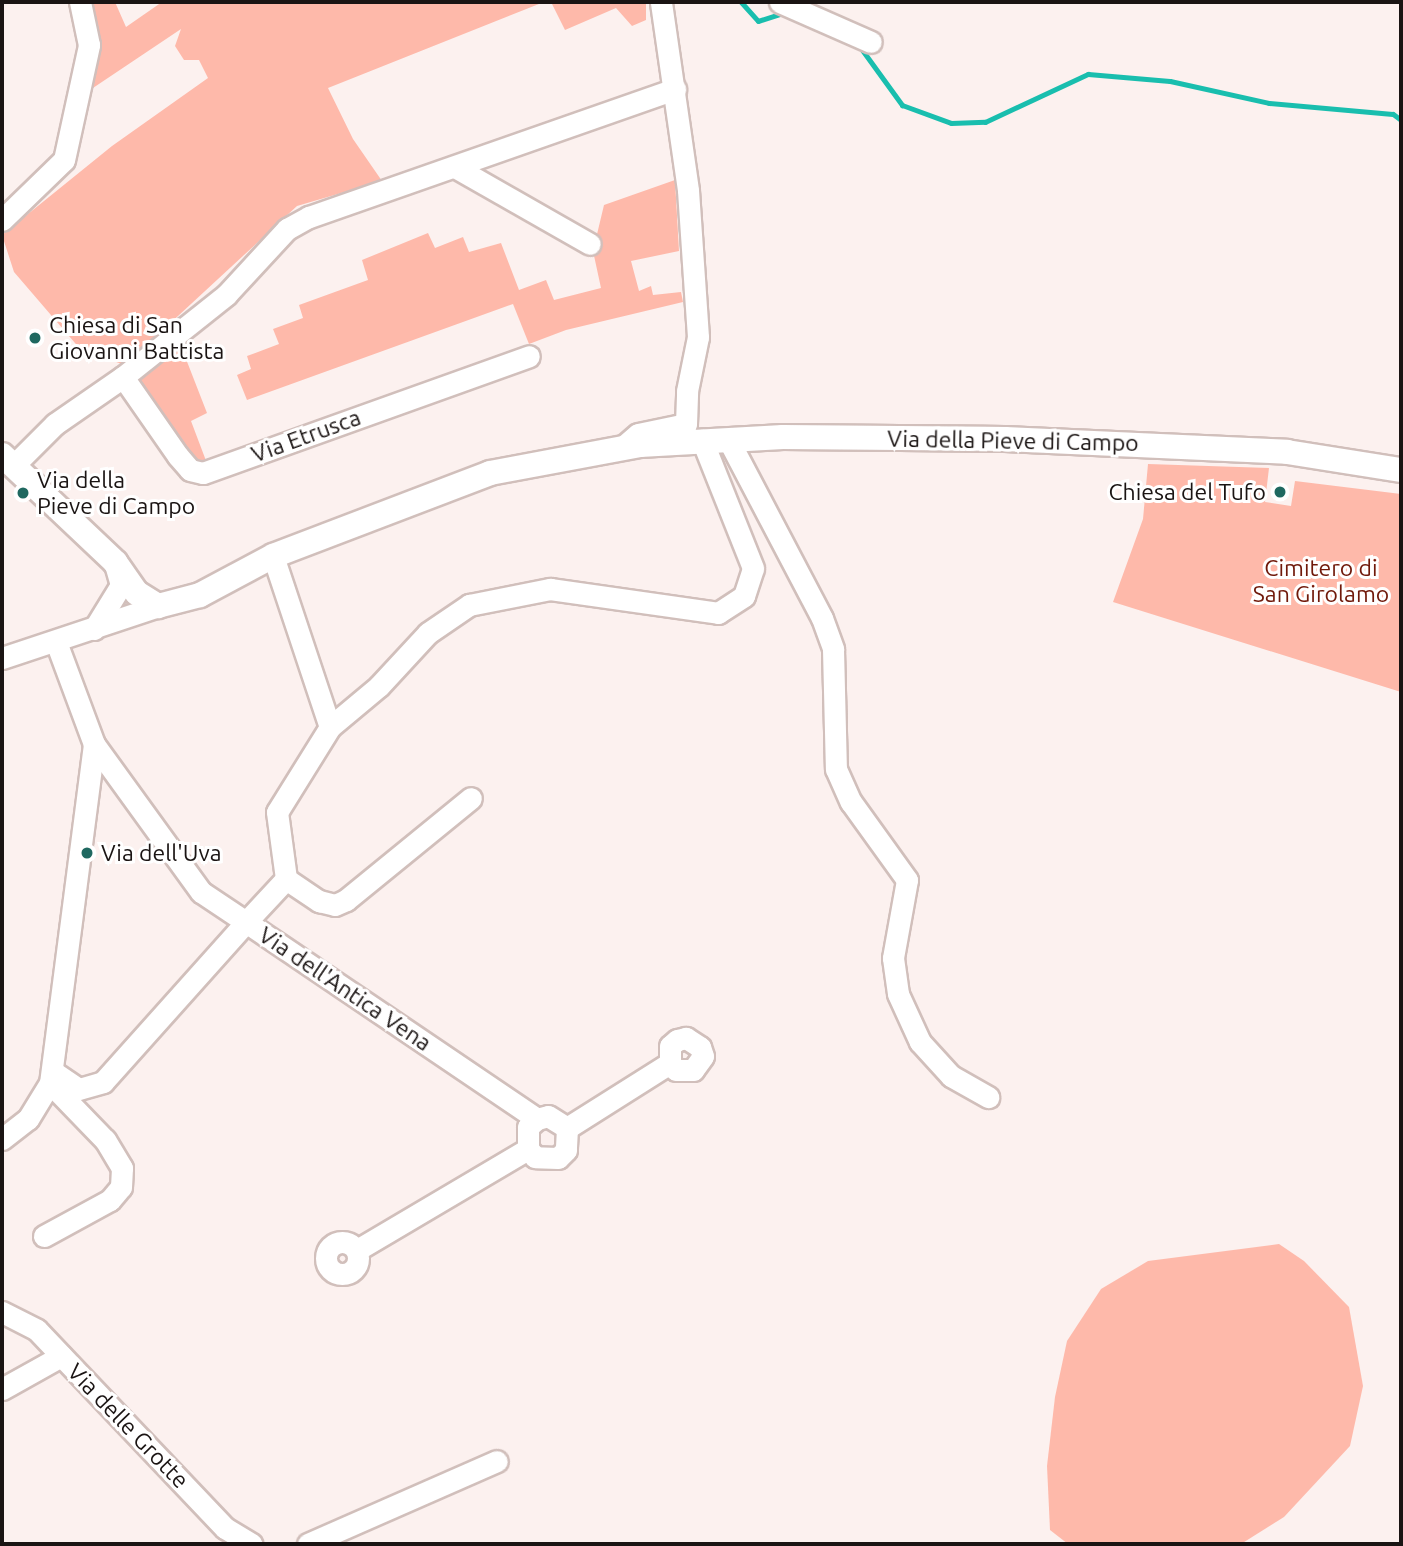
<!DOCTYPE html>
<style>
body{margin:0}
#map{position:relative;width:1403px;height:1546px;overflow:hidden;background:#fcf1ef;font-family:Ubuntu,sans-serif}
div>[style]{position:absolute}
.green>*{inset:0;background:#feb9aa}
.stream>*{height:5px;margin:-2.5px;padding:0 2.5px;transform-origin:2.5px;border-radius:2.5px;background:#19beae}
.roads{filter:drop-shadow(2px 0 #d1bfbb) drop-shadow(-2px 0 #d1bfbb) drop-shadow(0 2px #d1bfbb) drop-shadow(0 -2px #d1bfbb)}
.minor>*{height:21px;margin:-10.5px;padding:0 10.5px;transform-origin:10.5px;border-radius:10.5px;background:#fff}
.minor>.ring{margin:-10.5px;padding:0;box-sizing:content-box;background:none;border:21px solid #fff;border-radius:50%}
.tertiary>*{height:24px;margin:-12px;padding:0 12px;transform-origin:12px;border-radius:12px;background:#fff}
.dots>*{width:19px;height:19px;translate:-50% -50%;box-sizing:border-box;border:4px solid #fff;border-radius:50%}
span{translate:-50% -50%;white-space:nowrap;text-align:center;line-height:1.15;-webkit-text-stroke:6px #fff;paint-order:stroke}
.poi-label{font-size:23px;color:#1a1413}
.left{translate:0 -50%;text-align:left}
.right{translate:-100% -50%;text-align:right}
.street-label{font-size:23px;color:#1a1413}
.park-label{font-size:23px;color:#70190a}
.frame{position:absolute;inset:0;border:4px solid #1a1413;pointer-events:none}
</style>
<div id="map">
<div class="green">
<div style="clip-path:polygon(65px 2px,115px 2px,126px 27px,162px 2px,544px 2px,328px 88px,353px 139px,382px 181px,297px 206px,125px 365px,81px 350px,14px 272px,2px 235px,112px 146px,208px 78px,199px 60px,184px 60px,175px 46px,181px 29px,87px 92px,89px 14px)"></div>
<div style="clip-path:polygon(551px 2px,646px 2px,646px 20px,632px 26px,616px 8px,565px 30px)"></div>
<div style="clip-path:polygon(675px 180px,679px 251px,631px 261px,639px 291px,651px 286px,653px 295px,681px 292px,683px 302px,566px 330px,529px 344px,513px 304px,247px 400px,237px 375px,251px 369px,247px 356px,279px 344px,273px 329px,303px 318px,299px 305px,368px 280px,362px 260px,428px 233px,435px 248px,463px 237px,469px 252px,501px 243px,519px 290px,546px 280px,554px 300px,601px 288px,593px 251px,604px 205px)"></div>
<div style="clip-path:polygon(179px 341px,207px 413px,191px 421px,208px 466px,188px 463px,133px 379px)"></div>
<div style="clip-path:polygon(1148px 464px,1269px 468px,1265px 502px,1291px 506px,1295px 481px,1401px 494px,1401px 692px,1113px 602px,1143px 519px)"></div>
<div style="clip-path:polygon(1279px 1244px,1304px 1261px,1349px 1307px,1363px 1386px,1350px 1446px,1284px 1517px,1241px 1544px,1068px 1544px,1050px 1530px,1047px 1466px,1055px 1397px,1067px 1341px,1101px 1289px,1148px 1261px)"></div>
</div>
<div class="stream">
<div style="left:741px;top:2px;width:25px;rotate:48deg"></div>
<div style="left:758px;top:21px;width:29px;rotate:-18deg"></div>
<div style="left:860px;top:47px;width:72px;rotate:54.1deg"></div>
<div style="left:902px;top:105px;width:52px;rotate:20.2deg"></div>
<div style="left:951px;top:123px;width:34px;rotate:-2deg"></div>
<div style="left:985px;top:122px;width:114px;rotate:-25deg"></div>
<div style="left:1088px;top:74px;width:82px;rotate:4.9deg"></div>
<div style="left:1170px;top:81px;width:101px;rotate:12.5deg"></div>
<div style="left:1269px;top:103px;width:124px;rotate:5.1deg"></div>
<div style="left:1393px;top:114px;width:10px;rotate:37deg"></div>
</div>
<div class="roads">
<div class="minor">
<div style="left:780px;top:2px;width:99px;rotate:23.7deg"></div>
<div style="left:455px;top:167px;width:155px;rotate:29.7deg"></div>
<div style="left:2px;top:220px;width:86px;rotate:-44.1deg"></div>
<div style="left:64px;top:160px;width:118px;rotate:-77.7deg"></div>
<div style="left:89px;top:45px;width:44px;rotate:-101.8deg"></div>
<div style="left:123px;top:377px;width:96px;rotate:55.2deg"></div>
<div style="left:178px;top:456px;width:18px;rotate:49deg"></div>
<div style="left:190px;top:470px;width:13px;rotate:13deg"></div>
<div style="left:203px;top:473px;width:346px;rotate:-19.7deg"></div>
<div style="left:728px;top:439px;width:202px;rotate:62.3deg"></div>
<div style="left:822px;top:618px;width:33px;rotate:70deg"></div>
<div style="left:833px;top:649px;width:120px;rotate:88.6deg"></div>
<div style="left:836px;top:769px;width:36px;rotate:66deg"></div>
<div style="left:851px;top:802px;width:96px;rotate:54.3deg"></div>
<div style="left:907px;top:880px;width:79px;rotate:100.2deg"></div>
<div style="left:893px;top:958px;width:36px;rotate:82deg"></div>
<div style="left:898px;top:994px;width:53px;rotate:65.4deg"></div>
<div style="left:920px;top:1042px;width:46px;rotate:47.6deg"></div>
<div style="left:951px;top:1076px;width:43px;rotate:29.6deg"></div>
<div style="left:624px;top:446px;width:18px;rotate:-41deg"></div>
<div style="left:638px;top:434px;width:49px;rotate:-11.8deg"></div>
<div style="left:686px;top:424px;width:33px;rotate:-88deg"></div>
<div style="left:687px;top:391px;width:55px;rotate:-78.5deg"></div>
<div style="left:698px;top:337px;width:147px;rotate:-93.9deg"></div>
<div style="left:688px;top:190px;width:190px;rotate:-98.2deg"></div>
<div style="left:14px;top:465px;width:58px;rotate:-45deg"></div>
<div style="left:55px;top:424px;width:83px;rotate:-34.7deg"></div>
<div style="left:123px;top:377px;width:132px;rotate:-38.5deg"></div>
<div style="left:226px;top:295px;width:90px;rotate:-47.3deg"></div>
<div style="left:287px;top:229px;width:25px;rotate:-29deg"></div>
<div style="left:309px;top:217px;width:388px;rotate:-19.3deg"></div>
<div style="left:273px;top:556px;width:180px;rotate:71.6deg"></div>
<div style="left:330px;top:727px;width:100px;rotate:121.9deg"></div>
<div style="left:277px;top:812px;width:68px;rotate:82.3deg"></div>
<div style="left:286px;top:879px;width:59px;rotate:132.9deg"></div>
<div style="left:246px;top:922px;width:351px;rotate:34.1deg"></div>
<div style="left:94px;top:629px;width:52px;rotate:-58.5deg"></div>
<div style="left:121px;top:585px;width:22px;rotate:-106deg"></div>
<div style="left:2px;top:658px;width:164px;rotate:-18.4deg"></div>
<div style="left:330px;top:727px;width:64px;rotate:-39.9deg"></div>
<div style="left:379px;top:686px;width:72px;rotate:-47.2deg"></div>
<div style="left:428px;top:633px;width:50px;rotate:-34.3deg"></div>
<div style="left:469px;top:605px;width:83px;rotate:-11.2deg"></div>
<div style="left:550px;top:589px;width:170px;rotate:8.1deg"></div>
<div style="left:718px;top:613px;width:31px;rotate:-33deg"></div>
<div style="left:744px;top:596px;width:29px;rotate:-72deg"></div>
<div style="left:753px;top:568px;width:138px;rotate:-111.7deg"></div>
<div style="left:286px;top:879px;width:40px;rotate:34deg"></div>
<div style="left:319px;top:901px;width:16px;rotate:14deg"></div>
<div style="left:335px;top:905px;width:12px;rotate:-24deg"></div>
<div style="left:346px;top:900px;width:161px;rotate:-39.2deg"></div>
<div style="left:52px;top:1071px;width:32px;rotate:34deg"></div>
<div style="left:79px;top:1089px;width:25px;rotate:-16deg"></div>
<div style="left:103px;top:1082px;width:215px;rotate:-48.2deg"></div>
<div style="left:246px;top:922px;width:54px;rotate:-146.3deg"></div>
<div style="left:201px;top:892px;width:183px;rotate:-125.9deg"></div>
<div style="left:567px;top:1128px;width:122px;rotate:-32.3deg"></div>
<div style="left:670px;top:1063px;width:9px;rotate:49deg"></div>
<div style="left:676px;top:1070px;width:17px"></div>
<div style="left:693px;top:1070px;width:17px;rotate:-54deg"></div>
<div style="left:703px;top:1056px;width:9px;rotate:-108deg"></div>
<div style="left:700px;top:1047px;width:17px;rotate:-147deg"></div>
<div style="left:686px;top:1038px;width:9px;rotate:167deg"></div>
<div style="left:677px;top:1040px;width:9px;rotate:139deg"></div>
<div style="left:670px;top:1046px;width:17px;rotate:90deg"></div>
<div style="left:2px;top:1139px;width:33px;rotate:-38deg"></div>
<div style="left:28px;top:1119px;width:42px;rotate:-58.6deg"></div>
<div style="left:50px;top:1083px;width:342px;rotate:-82.6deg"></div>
<div style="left:94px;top:744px;width:109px;rotate:-110.4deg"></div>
<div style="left:44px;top:1236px;width:75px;rotate:-28.6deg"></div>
<div style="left:110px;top:1200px;width:17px;rotate:-50deg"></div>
<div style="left:121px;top:1187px;width:19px;rotate:-87deg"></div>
<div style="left:122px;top:1168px;width:33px;rotate:-121deg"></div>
<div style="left:105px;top:1140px;width:79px;rotate:-134deg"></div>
<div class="ring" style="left:326px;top:1242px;width:11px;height:11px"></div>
<div style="left:357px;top:1250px;width:199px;rotate:-30.6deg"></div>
<div style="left:528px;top:1149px;width:22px;rotate:-90deg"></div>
<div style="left:528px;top:1127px;width:12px;rotate:-42deg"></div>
<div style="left:537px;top:1119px;width:11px;rotate:-15deg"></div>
<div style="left:548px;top:1116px;width:22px;rotate:32deg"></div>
<div style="left:567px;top:1128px;width:22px;rotate:93deg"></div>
<div style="left:566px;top:1150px;width:11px;rotate:135deg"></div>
<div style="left:558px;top:1158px;width:23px;rotate:-178deg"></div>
<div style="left:535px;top:1157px;width:11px;rotate:-131deg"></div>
<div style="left:2px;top:1312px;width:39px;rotate:27deg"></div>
<div style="left:37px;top:1330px;width:273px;rotate:46.5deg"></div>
<div style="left:225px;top:1528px;width:31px;rotate:31deg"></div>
<div style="left:2px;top:1389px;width:68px;rotate:-29.2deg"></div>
<div style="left:308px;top:1544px;width:206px;rotate:-23.7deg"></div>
</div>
<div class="tertiary">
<div style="left:2px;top:455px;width:156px;rotate:43.4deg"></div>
<div style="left:115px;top:562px;width:38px;rotate:55deg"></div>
<div style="left:137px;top:593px;width:25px;rotate:32deg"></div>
<div style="left:158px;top:606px;width:43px;rotate:-14.7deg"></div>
<div style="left:200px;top:595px;width:83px;rotate:-28.1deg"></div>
<div style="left:273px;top:556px;width:232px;rotate:-20.9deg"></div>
<div style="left:490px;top:473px;width:153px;rotate:-10.6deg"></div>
<div style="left:640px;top:445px;width:143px;rotate:-3.2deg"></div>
<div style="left:783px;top:437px;width:222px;rotate:0.5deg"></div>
<div style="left:1005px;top:439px;width:282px;rotate:2.6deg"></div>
<div style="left:1287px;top:452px;width:115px;rotate:9deg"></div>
</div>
</div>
<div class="dots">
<div style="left:35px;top:338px;background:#1f6860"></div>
<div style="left:1280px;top:492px;background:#1f6860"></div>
<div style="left:23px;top:493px;background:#1f6860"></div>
<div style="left:87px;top:853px;background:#1f6860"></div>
</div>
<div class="poi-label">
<span class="left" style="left:49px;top:338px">Chiesa di San<br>Giovanni Battista</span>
<span class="left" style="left:37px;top:493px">Via della<br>Pieve di Campo</span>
<span class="right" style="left:1266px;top:492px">Chiesa del Tufo</span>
<span class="left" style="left:101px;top:853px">Via dell'Uva</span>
</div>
<div class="street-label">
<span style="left:306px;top:436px;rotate:-20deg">Via Etrusca</span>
<span style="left:1013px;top:441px;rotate:1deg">Via della Pieve di Campo</span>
<span style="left:345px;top:989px;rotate:34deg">Via dell'Antica Vena</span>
<span style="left:128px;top:1426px;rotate:46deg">Via delle Grotte</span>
</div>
<div class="park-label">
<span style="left:1321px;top:581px">Cimitero di<br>San Girolamo</span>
</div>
<div class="frame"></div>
</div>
